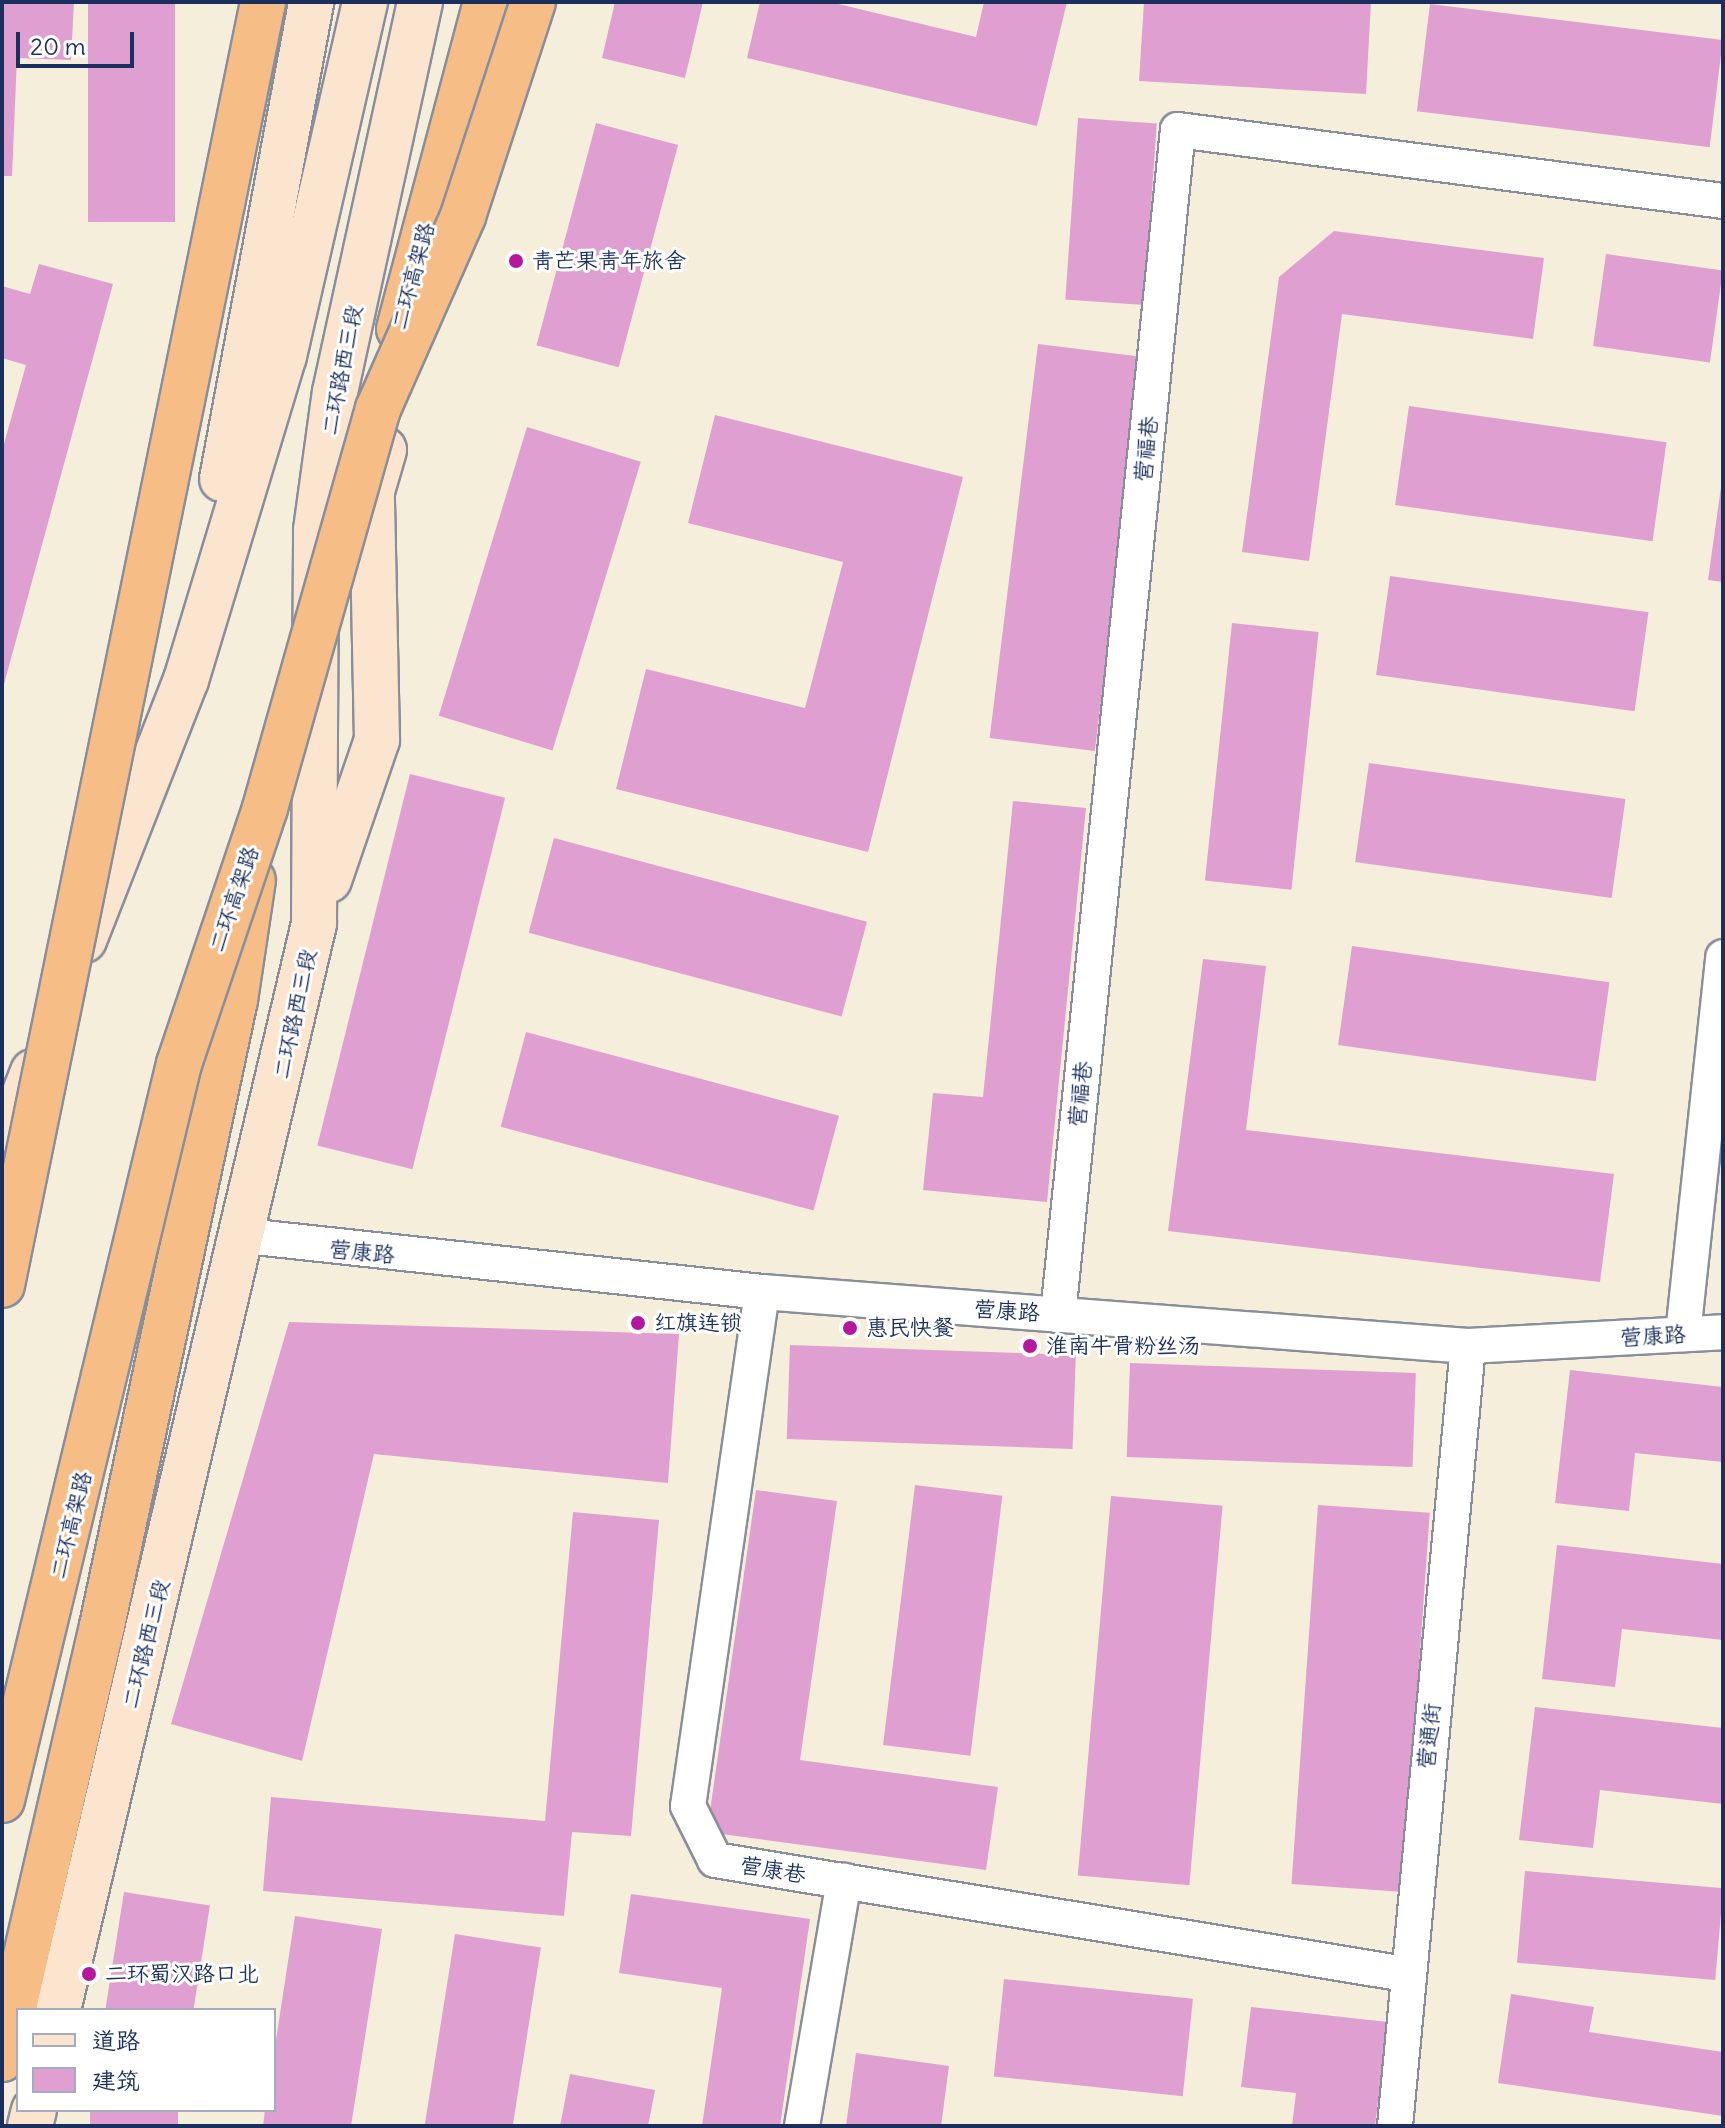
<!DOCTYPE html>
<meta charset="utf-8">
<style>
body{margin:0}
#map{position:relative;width:1725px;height:2128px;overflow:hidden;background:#f5eedb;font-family:Delius,"LXGW WenKai TC",sans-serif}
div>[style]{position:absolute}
.building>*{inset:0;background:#dfa0d1;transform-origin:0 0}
.roads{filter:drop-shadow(2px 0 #888e9c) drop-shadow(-2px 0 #888e9c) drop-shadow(0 2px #888e9c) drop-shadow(0 -2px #888e9c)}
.street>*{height:34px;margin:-17px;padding:0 17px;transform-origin:17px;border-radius:17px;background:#fff}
.secondary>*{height:44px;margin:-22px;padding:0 22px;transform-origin:22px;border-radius:22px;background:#fbe5cf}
.highway>*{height:44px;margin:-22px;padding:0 22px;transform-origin:22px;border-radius:22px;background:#f6be86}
.bridges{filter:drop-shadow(2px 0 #888e9c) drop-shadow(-2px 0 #888e9c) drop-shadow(0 2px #888e9c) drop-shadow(0 -2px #888e9c)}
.highway-bridge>*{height:44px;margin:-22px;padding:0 22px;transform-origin:22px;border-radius:22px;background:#f6be86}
.dots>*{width:22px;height:22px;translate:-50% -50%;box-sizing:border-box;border:4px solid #fff;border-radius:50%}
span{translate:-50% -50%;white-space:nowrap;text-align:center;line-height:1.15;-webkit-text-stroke:6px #fff;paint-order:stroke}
.poi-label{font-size:22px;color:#1b2f5e}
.left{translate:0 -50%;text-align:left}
.street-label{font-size:22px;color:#1b2f5e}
.frame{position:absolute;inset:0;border:4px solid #1b2f5e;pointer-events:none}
.legend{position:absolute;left:16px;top:2008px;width:260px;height:104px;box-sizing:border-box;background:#fff;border:2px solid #a4acbf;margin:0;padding:10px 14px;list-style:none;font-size:24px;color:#1b2f5e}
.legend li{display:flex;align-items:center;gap:16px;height:40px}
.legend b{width:40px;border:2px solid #a4acbf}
.scale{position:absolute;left:16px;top:32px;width:118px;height:36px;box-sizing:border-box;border:4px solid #1b2f5e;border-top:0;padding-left:10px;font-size:24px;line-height:28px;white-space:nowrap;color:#1b2f5e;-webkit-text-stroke:6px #fff;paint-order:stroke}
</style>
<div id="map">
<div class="building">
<div style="clip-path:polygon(2px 2px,74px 2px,71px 60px,17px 58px,12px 176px,2px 176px)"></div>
<div style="left:88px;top:2px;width:87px;height:220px"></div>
<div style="clip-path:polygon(615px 2px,703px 2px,685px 78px,602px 58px)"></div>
<div style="clip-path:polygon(760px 2px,830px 2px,976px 37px,984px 2px,1067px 2px,1037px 126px,747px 58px)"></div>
<div style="clip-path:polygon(1144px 2px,1371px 2px,1366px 94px,1139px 81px)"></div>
<div style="left:1430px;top:4px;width:295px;height:108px;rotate:7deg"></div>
<div style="left:1078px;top:118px;width:79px;height:182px;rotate:4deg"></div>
<div style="left:596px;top:123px;width:85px;height:230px;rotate:15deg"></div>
<div style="clip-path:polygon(1334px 231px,1544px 258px,1533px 339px,1342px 314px,1309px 561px,1242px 552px,1279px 277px)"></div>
<div style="left:1606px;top:254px;width:118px;height:93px;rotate:8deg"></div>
<div style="clip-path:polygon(39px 264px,113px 284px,3px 688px,2px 451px,26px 365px,2px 358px,2px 286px,30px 294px)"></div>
<div style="left:1038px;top:344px;width:106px;height:397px;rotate:7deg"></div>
<div style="left:1409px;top:406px;width:260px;height:100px;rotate:8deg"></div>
<div style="clip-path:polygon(715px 415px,963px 477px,868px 852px,616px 789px,646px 669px,805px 708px,843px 562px,688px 523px)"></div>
<div style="left:527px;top:427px;width:119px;height:302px;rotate:17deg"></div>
<div style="clip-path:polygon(1721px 487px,1723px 487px,1723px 582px,1708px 580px)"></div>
<div style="left:1390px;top:576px;width:261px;height:100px;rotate:8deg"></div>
<div style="left:1232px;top:623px;width:87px;height:259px;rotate:6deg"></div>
<div style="left:1369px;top:763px;width:259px;height:100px;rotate:8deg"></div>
<div style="left:410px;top:774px;width:98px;height:383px;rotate:14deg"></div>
<div style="clip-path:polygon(1013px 801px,1086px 808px,1047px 1202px,923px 1190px,933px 1093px,983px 1097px)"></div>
<div style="left:554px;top:838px;width:324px;height:98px;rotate:15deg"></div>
<div style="left:1352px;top:946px;width:260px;height:100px;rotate:8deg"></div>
<div style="clip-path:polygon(1203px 959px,1266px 966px,1246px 1130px,1614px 1174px,1600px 1282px,1168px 1231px)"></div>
<div style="left:526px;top:1032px;width:324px;height:98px;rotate:15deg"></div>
<div style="clip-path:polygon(289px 1322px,679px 1334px,668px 1483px,374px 1454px,302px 1761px,171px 1724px)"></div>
<div style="left:790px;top:1345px;width:286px;height:94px;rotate:2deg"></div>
<div style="left:1130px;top:1363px;width:286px;height:94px;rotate:2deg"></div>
<div style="clip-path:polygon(1570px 1370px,1723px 1387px,1723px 1462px,1635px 1453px,1629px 1511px,1555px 1503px)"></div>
<div style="left:915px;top:1485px;width:88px;height:262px;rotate:7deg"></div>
<div style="clip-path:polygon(756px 1490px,837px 1501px,800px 1760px,998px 1787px,986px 1870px,707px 1832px)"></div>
<div style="left:1111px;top:1496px;width:112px;height:381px;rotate:5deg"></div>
<div style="left:1318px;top:1505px;width:112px;height:380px;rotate:4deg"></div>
<div style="clip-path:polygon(573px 1512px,659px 1520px,631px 1836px,572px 1832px,564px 1916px,263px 1891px,271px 1797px,545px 1821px)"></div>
<div style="clip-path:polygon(1557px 1545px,1723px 1564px,1723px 1640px,1622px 1629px,1615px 1687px,1542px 1679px)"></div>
<div style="clip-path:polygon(1535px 1707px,1723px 1728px,1723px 1804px,1600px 1790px,1593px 1848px,1519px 1840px)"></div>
<div style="left:1525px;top:1871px;width:199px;height:92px;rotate:5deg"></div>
<div style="left:124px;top:1892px;width:87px;height:119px;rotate:9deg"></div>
<div style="clip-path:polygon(631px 1894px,810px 1919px,780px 2126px,702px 2126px,722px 1988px,619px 1973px)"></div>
<div style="clip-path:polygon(295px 1916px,382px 1929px,351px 2126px,263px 2126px,265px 2110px,274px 2110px,274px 2053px)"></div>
<div style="left:455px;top:1934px;width:87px;height:194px;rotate:9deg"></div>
<div style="left:1004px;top:1979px;width:190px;height:98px;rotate:6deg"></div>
<div style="clip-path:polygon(1511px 1994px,1594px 2007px,1589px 2032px,1723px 2052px,1723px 2116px,1498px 2083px)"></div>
<div style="clip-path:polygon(1251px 2007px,1388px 2022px,1375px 2126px,1292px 2126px,1296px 2093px,1241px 2087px)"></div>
<div style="clip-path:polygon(856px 2053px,949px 2066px,941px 2126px,846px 2126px)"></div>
<div style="clip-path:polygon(570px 2074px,655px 2090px,648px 2126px,560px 2126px)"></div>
<div style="left:90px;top:2110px;width:88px;height:16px"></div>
</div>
<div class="roads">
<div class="street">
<div style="left:246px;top:1236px;width:519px;rotate:6.19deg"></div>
<div style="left:762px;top:1292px;width:708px;rotate:4.37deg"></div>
<div style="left:1468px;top:1346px;width:255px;rotate:-3.1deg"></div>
<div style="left:762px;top:1292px;width:519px;rotate:98.19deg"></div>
<div style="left:688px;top:1806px;width:60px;rotate:63.4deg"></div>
<div style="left:715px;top:1860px;width:699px;rotate:9.38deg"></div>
<div style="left:1058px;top:1315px;width:1191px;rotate:-84.22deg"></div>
<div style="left:1178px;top:130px;width:550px;rotate:7.42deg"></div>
<div style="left:1683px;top:1334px;width:379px;rotate:-83.9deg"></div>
<div style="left:802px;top:2126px;width:249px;rotate:-80.3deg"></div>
<div style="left:1395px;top:2126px;width:783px;rotate:-84.65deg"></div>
</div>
<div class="secondary">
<div style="left:222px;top:479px;width:485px;rotate:-79.4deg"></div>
<div style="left:329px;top:880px;width:148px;rotate:-71.1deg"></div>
<div style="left:377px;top:740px;width:249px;rotate:-91.2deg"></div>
<div style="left:372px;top:491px;width:43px;rotate:-73.7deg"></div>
<div style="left:84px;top:940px;width:279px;rotate:-68.6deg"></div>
<div style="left:186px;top:680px;width:338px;rotate:-73.2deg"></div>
<div style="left:284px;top:356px;width:363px;rotate:-77.1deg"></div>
<div style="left:2px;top:1151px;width:85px;rotate:-68.6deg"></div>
<div style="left:58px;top:2010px;width:1116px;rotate:-76.74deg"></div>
<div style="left:314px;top:924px;width:394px;rotate:-89.7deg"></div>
<div style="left:316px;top:530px;width:139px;rotate:-82.2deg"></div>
<div style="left:335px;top:392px;width:399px;rotate:-77.7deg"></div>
<div style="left:30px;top:2126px;width:16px;rotate:-76deg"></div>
</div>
<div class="highway">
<div style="left:399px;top:329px;width:338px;rotate:-75.1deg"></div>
<div style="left:2px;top:2059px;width:444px;rotate:-77deg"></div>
<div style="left:102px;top:1626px;width:640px;rotate:-78.01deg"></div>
<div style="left:235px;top:1000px;width:121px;rotate:-81.5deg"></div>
</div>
</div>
<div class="bridges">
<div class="highway-bridge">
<div style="left:2px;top:1285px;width:1309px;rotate:-78.5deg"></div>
<div style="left:2px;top:1800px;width:757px;rotate:-76.48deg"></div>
<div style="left:179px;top:1064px;width:270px;rotate:-71.4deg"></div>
<div style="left:265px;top:808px;width:415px;rotate:-74.2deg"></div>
<div style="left:378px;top:409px;width:211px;rotate:-66.2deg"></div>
<div style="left:463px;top:216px;width:225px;rotate:-71.9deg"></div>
</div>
</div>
<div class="dots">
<div style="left:516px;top:261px;background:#b5179e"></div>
<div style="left:638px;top:1323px;background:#b5179e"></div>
<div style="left:850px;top:1328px;background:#b5179e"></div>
<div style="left:1030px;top:1346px;background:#b5179e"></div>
<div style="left:89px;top:1974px;background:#b5179e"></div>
</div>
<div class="poi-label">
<span class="left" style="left:532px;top:261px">青芒果青年旅舍</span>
<span class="left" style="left:654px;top:1323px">红旗连锁</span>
<span class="left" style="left:866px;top:1328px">惠民快餐</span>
<span class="left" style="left:1046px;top:1346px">淮南牛骨粉丝汤</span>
<span class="left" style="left:105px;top:1974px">二环蜀汉路口北</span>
</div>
<div class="street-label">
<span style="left:413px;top:276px;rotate:-75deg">二环高架路</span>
<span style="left:342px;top:370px;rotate:-79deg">二环路西三段</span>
<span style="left:1146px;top:449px;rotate:-84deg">营福巷</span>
<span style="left:234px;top:899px;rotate:-71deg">二环高架路</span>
<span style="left:295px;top:1014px;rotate:-78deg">二环路西三段</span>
<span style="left:1080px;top:1094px;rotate:-84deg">营福巷</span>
<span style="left:362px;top:1252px;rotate:6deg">营康路</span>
<span style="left:1007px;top:1311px;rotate:4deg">营康路</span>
<span style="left:1653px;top:1336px;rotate:-3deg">营康路</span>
<span style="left:71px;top:1525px;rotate:-76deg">二环高架路</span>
<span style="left:146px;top:1644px;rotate:-76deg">二环路西三段</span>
<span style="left:1429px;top:1736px;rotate:-84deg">营通街</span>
<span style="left:773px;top:1870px;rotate:9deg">营康巷</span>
</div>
<div class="frame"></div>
<ul class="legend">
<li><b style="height:10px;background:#fbe5cf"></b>道路</li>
<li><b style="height:22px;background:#dfa0d1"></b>建筑</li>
</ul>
<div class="scale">20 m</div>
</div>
